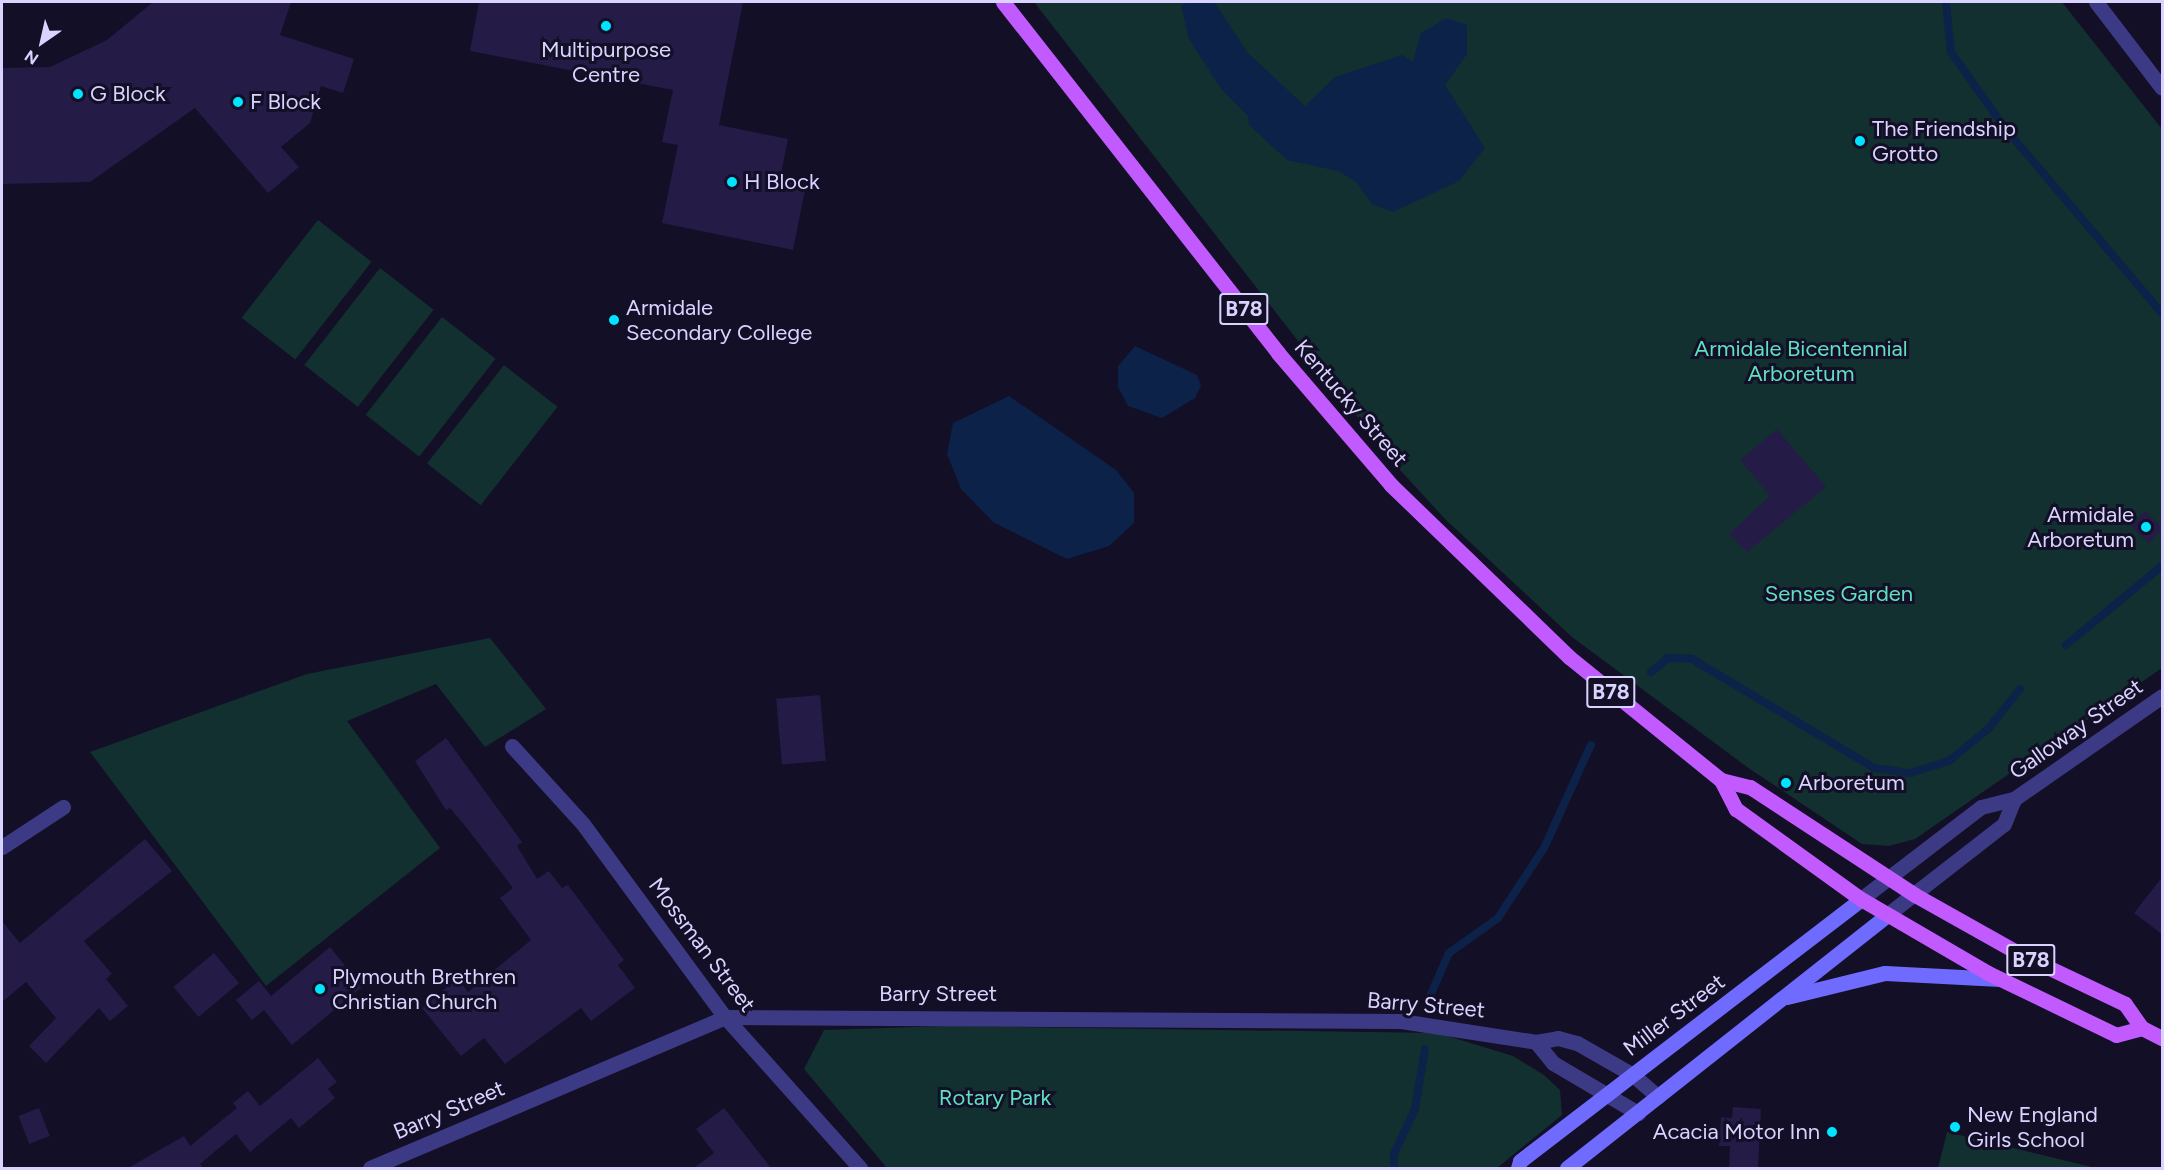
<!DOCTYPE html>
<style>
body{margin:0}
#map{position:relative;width:2164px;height:1170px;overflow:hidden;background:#130f26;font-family:Figtree,sans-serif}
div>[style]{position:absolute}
.green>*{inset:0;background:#12302f;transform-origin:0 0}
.water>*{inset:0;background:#0c2248}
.stream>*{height:8px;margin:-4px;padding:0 4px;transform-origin:4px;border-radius:4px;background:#0c2248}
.building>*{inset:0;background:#241b47;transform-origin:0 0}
.minor>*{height:15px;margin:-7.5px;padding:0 7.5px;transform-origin:7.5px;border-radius:7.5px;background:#3d3a85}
.tertiary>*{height:15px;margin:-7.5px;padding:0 7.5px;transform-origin:7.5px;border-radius:7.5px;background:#3d3a85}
.secondary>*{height:15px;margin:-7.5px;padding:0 7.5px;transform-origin:7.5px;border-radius:7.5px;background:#6f6bff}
.primary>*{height:15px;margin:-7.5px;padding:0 7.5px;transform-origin:7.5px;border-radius:7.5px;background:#c25bff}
.dots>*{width:16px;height:16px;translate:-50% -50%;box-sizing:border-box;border:3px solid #130f26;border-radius:50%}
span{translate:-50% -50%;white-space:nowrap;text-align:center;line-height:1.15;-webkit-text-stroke:6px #130f26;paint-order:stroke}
.shield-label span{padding:2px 4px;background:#130f26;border:2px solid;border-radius:4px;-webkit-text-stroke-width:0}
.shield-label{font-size:21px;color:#d9d4ff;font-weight:700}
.poi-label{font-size:22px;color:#d9d4ff}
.left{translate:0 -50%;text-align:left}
.right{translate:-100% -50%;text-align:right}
.park-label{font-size:22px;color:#5fe0c0}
.street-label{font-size:22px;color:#d9d4ff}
.frame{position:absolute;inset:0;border:3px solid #d9d4ff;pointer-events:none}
.north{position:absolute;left:12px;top:12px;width:60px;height:60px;-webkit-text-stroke:4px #130f26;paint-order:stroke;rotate:214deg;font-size:16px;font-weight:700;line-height:24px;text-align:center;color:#d9d4ff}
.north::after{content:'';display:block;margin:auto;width:21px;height:27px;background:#d9d4ff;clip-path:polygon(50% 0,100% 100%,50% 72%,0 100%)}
</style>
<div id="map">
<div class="green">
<div style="clip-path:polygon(1034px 2px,2062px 2px,2162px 129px,2162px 668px,1915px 839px,1889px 846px,1862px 844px,1747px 767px,1572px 637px,1445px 519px,1390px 459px)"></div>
<div style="left:318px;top:220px;width:68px;height:124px;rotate:38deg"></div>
<div style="left:380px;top:268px;width:68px;height:123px;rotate:38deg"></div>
<div style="left:442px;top:317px;width:68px;height:124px;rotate:38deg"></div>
<div style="left:504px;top:365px;width:68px;height:125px;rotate:38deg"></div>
<div style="clip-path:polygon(490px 638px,546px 709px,485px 747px,436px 684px,347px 721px,440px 848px,266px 986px,90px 752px,307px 674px)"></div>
<div style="clip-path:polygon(947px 1026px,1438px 1033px,1513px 1056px,1544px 1075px,1560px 1090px,1562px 1115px,1497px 1168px,887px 1168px,804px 1069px,824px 1030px)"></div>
<div style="clip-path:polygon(1947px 1132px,2096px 1168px,1938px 1168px)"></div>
</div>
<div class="water">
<div style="clip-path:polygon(1188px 2px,1214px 2px,1248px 53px,1305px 106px,1335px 77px,1402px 55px,1413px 62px,1421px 33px,1446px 18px,1467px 25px,1467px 54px,1445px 85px,1485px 148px,1459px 181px,1393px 212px,1372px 204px,1356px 182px,1338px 171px,1287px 160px,1249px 125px,1248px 116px,1221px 89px,1189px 39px,1181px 6px)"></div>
<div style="clip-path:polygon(1135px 346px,1197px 375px,1201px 386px,1195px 398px,1162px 418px,1128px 406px,1118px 387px,1118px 366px)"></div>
<div style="clip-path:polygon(1009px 396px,1116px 470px,1134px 493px,1134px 523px,1109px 546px,1067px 559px,993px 522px,961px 489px,947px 454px,953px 423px)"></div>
</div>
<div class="stream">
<div style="left:1946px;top:2px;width:50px;rotate:84.3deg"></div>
<div style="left:1951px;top:52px;width:92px;rotate:54.8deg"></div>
<div style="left:2004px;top:127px;width:244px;rotate:49.7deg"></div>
<div style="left:2066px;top:645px;width:124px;rotate:-39.5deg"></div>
<div style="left:1651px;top:672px;width:22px;rotate:-39deg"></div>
<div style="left:1668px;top:658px;width:24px;rotate:2deg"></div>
<div style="left:1692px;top:659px;width:212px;rotate:30.9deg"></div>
<div style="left:1874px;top:768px;width:37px;rotate:8deg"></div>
<div style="left:1911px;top:773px;width:40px;rotate:-18deg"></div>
<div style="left:1949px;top:761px;width:50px;rotate:-39.4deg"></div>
<div style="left:1988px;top:729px;width:51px;rotate:-51.3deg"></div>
<div style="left:1430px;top:996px;width:47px;rotate:-66.2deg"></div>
<div style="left:1449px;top:953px;width:60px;rotate:-35.5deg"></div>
<div style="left:1498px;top:918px;width:84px;rotate:-56.7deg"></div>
<div style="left:1544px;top:848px;width:113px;rotate:-65.5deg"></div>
<div style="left:1394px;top:1168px;width:14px;rotate:-90deg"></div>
<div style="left:1394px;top:1154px;width:50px;rotate:-65deg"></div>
<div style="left:1415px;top:1109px;width:61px;rotate:-80.5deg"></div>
</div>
<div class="building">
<div style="clip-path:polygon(153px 2px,291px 2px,280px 35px,354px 59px,343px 93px,321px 86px,310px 123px,281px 147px,299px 167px,268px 193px,195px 108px,90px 182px,2px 184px,2px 68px,50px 67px,107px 40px)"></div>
<div style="clip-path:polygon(479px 2px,743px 2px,719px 125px,788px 139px,780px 179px,806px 185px,793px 250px,662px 223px,678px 145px,662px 142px,673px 90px,470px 51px)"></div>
<div style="clip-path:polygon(1777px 429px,1826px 487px,1747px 552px,1729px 534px,1770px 496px,1740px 460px)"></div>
<div style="left:2145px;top:511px;width:25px;height:21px;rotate:43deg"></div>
<div style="left:820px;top:695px;width:66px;height:44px;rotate:85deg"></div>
<div style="clip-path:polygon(446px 738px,522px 842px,517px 846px,537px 879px,549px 871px,562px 888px,568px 885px,624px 960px,618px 965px,635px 988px,591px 1021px,581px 1008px,505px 1064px,484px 1038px,461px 1056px,422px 1008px,458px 978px,468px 992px,531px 940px,500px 898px,513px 888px,466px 827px,450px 808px,446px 810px,415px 761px)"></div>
<div style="clip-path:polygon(145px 839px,172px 871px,84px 941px,112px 974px,106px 979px,128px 1006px,110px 1021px,99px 1008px,46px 1063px,29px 1046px,56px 1018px,26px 982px,2px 1002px,2px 921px,20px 943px)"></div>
<div style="clip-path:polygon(2163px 876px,2163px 935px,2134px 913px)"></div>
<div style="clip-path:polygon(330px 947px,362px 987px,292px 1045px,264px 1010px,252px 1020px,236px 1000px,259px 981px,271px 996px)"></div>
<div style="left:214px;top:953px;width:39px;height:53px;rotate:50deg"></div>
<div style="clip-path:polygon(318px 1058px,337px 1082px,328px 1089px,335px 1098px,299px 1128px,291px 1118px,250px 1152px,236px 1134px,200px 1164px,203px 1168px,128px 1168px,184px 1136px,190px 1146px,237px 1108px,233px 1103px,248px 1091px,260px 1106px)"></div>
<div style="clip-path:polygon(1733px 1107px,1761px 1109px,1758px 1168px,1729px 1168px,1730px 1146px,1719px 1146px,1721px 1117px,1732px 1118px)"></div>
<div style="left:39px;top:1108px;width:30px;height:22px;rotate:69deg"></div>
<div style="clip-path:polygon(724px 1108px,771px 1168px,694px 1168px,714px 1153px,696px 1129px)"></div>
</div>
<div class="minor">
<div style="left:512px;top:746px;width:105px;rotate:47.7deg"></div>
<div style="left:583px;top:824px;width:240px;rotate:53.7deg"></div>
<div style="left:725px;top:1017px;width:203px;rotate:48.2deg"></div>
<div style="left:2px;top:847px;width:73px;rotate:-33.3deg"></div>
<div style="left:1536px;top:1042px;width:27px;rotate:51deg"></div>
<div style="left:1553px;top:1063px;width:99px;rotate:30.5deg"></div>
<div style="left:370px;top:1168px;width:386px;rotate:-23deg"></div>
<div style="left:725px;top:1017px;width:676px;rotate:0.34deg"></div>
<div style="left:1401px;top:1021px;width:137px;rotate:8.8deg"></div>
<div style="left:1536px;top:1042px;width:22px;rotate:-10deg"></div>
<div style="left:1558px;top:1038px;width:20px;rotate:15deg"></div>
<div style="left:1577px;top:1043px;width:64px;rotate:29.7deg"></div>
<div style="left:1633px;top:1075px;width:33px;rotate:41deg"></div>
</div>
<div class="tertiary">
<div style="left:2096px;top:2px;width:108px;rotate:52.5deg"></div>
<div style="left:1861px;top:899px;width:151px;rotate:-37.5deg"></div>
<div style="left:1981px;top:807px;width:34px;rotate:-14deg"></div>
<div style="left:2014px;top:799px;width:180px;rotate:-34.8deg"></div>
<div style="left:1887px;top:915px;width:148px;rotate:-37.9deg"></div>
<div style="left:2004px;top:824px;width:27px;rotate:-68deg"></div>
</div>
<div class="secondary">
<div style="left:1787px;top:997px;width:101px;rotate:-13.8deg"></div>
<div style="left:1885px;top:973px;width:115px;rotate:3deg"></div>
<div style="left:1518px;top:1168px;width:7px;rotate:-74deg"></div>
<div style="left:1520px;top:1161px;width:430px;rotate:-37.5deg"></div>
<div style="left:1567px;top:1168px;width:408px;rotate:-38.3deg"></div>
</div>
<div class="primary">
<div style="left:1003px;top:2px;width:446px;rotate:51.9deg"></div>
<div style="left:1278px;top:353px;width:174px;rotate:49.4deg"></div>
<div style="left:1391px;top:485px;width:248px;rotate:44deg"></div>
<div style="left:1569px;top:657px;width:196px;rotate:39deg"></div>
<div style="left:1721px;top:780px;width:33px;rotate:63deg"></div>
<div style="left:1736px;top:809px;width:154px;rotate:35.8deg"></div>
<div style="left:1861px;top:899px;width:147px;rotate:30.2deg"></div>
<div style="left:1988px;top:973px;width:142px;rotate:25.8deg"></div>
<div style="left:2116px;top:1035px;width:27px;rotate:-15deg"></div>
<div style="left:1721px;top:780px;width:30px;rotate:14deg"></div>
<div style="left:1750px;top:787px;width:197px;rotate:33.2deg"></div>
<div style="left:1915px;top:895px;width:123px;rotate:29.3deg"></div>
<div style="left:2022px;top:955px;width:114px;rotate:25.4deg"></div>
<div style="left:2125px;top:1004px;width:29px;rotate:55deg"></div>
<div style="left:2142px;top:1028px;width:22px;rotate:27deg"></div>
</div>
<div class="dots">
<div style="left:606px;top:26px;background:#00e5ff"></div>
<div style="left:78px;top:94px;background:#00e5ff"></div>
<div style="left:238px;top:102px;background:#00e5ff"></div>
<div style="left:1860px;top:141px;background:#00e5ff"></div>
<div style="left:732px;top:182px;background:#00e5ff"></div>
<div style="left:614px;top:320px;background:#00e5ff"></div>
<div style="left:2146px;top:527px;background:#00e5ff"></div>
<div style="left:1786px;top:783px;background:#00e5ff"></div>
<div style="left:320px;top:989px;background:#00e5ff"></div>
<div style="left:1955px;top:1127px;background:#00e5ff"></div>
<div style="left:1832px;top:1132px;background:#00e5ff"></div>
</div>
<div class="shield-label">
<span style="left:1244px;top:309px">B78</span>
<span style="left:1611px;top:692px">B78</span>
<span style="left:2031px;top:960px">B78</span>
</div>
<div class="poi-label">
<span style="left:606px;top:62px">Multipurpose<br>Centre</span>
<span class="left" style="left:90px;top:94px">G Block</span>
<span class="left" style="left:250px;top:102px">F Block</span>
<span class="left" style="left:1872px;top:141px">The Friendship<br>Grotto</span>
<span class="left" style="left:744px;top:182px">H Block</span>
<span class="left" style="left:626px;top:320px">Armidale<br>Secondary College</span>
<span class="right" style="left:2134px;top:527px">Armidale<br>Arboretum</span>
<span class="left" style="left:1798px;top:783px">Arboretum</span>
<span class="left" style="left:332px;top:989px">Plymouth Brethren<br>Christian Church</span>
<span class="left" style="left:1967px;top:1127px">New England<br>Girls School</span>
<span class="right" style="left:1820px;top:1132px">Acacia Motor Inn</span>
</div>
<div class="park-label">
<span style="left:1801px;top:361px">Armidale Bicentennial<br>Arboretum</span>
<span style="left:1839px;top:594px">Senses Garden</span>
<span style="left:995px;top:1098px">Rotary Park</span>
</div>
<div class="street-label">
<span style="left:1351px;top:403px;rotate:49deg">Kentucky Street</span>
<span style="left:2076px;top:729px;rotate:-35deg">Galloway Street</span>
<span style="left:702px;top:945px;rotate:53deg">Mossman Street</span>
<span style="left:938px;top:994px">Barry Street</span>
<span style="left:1426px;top:1005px;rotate:5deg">Barry Street</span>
<span style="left:1674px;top:1015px;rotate:-37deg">Miller Street</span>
<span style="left:449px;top:1110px;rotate:-23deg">Barry Street</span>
</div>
<div class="frame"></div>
<div class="north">N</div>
</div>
